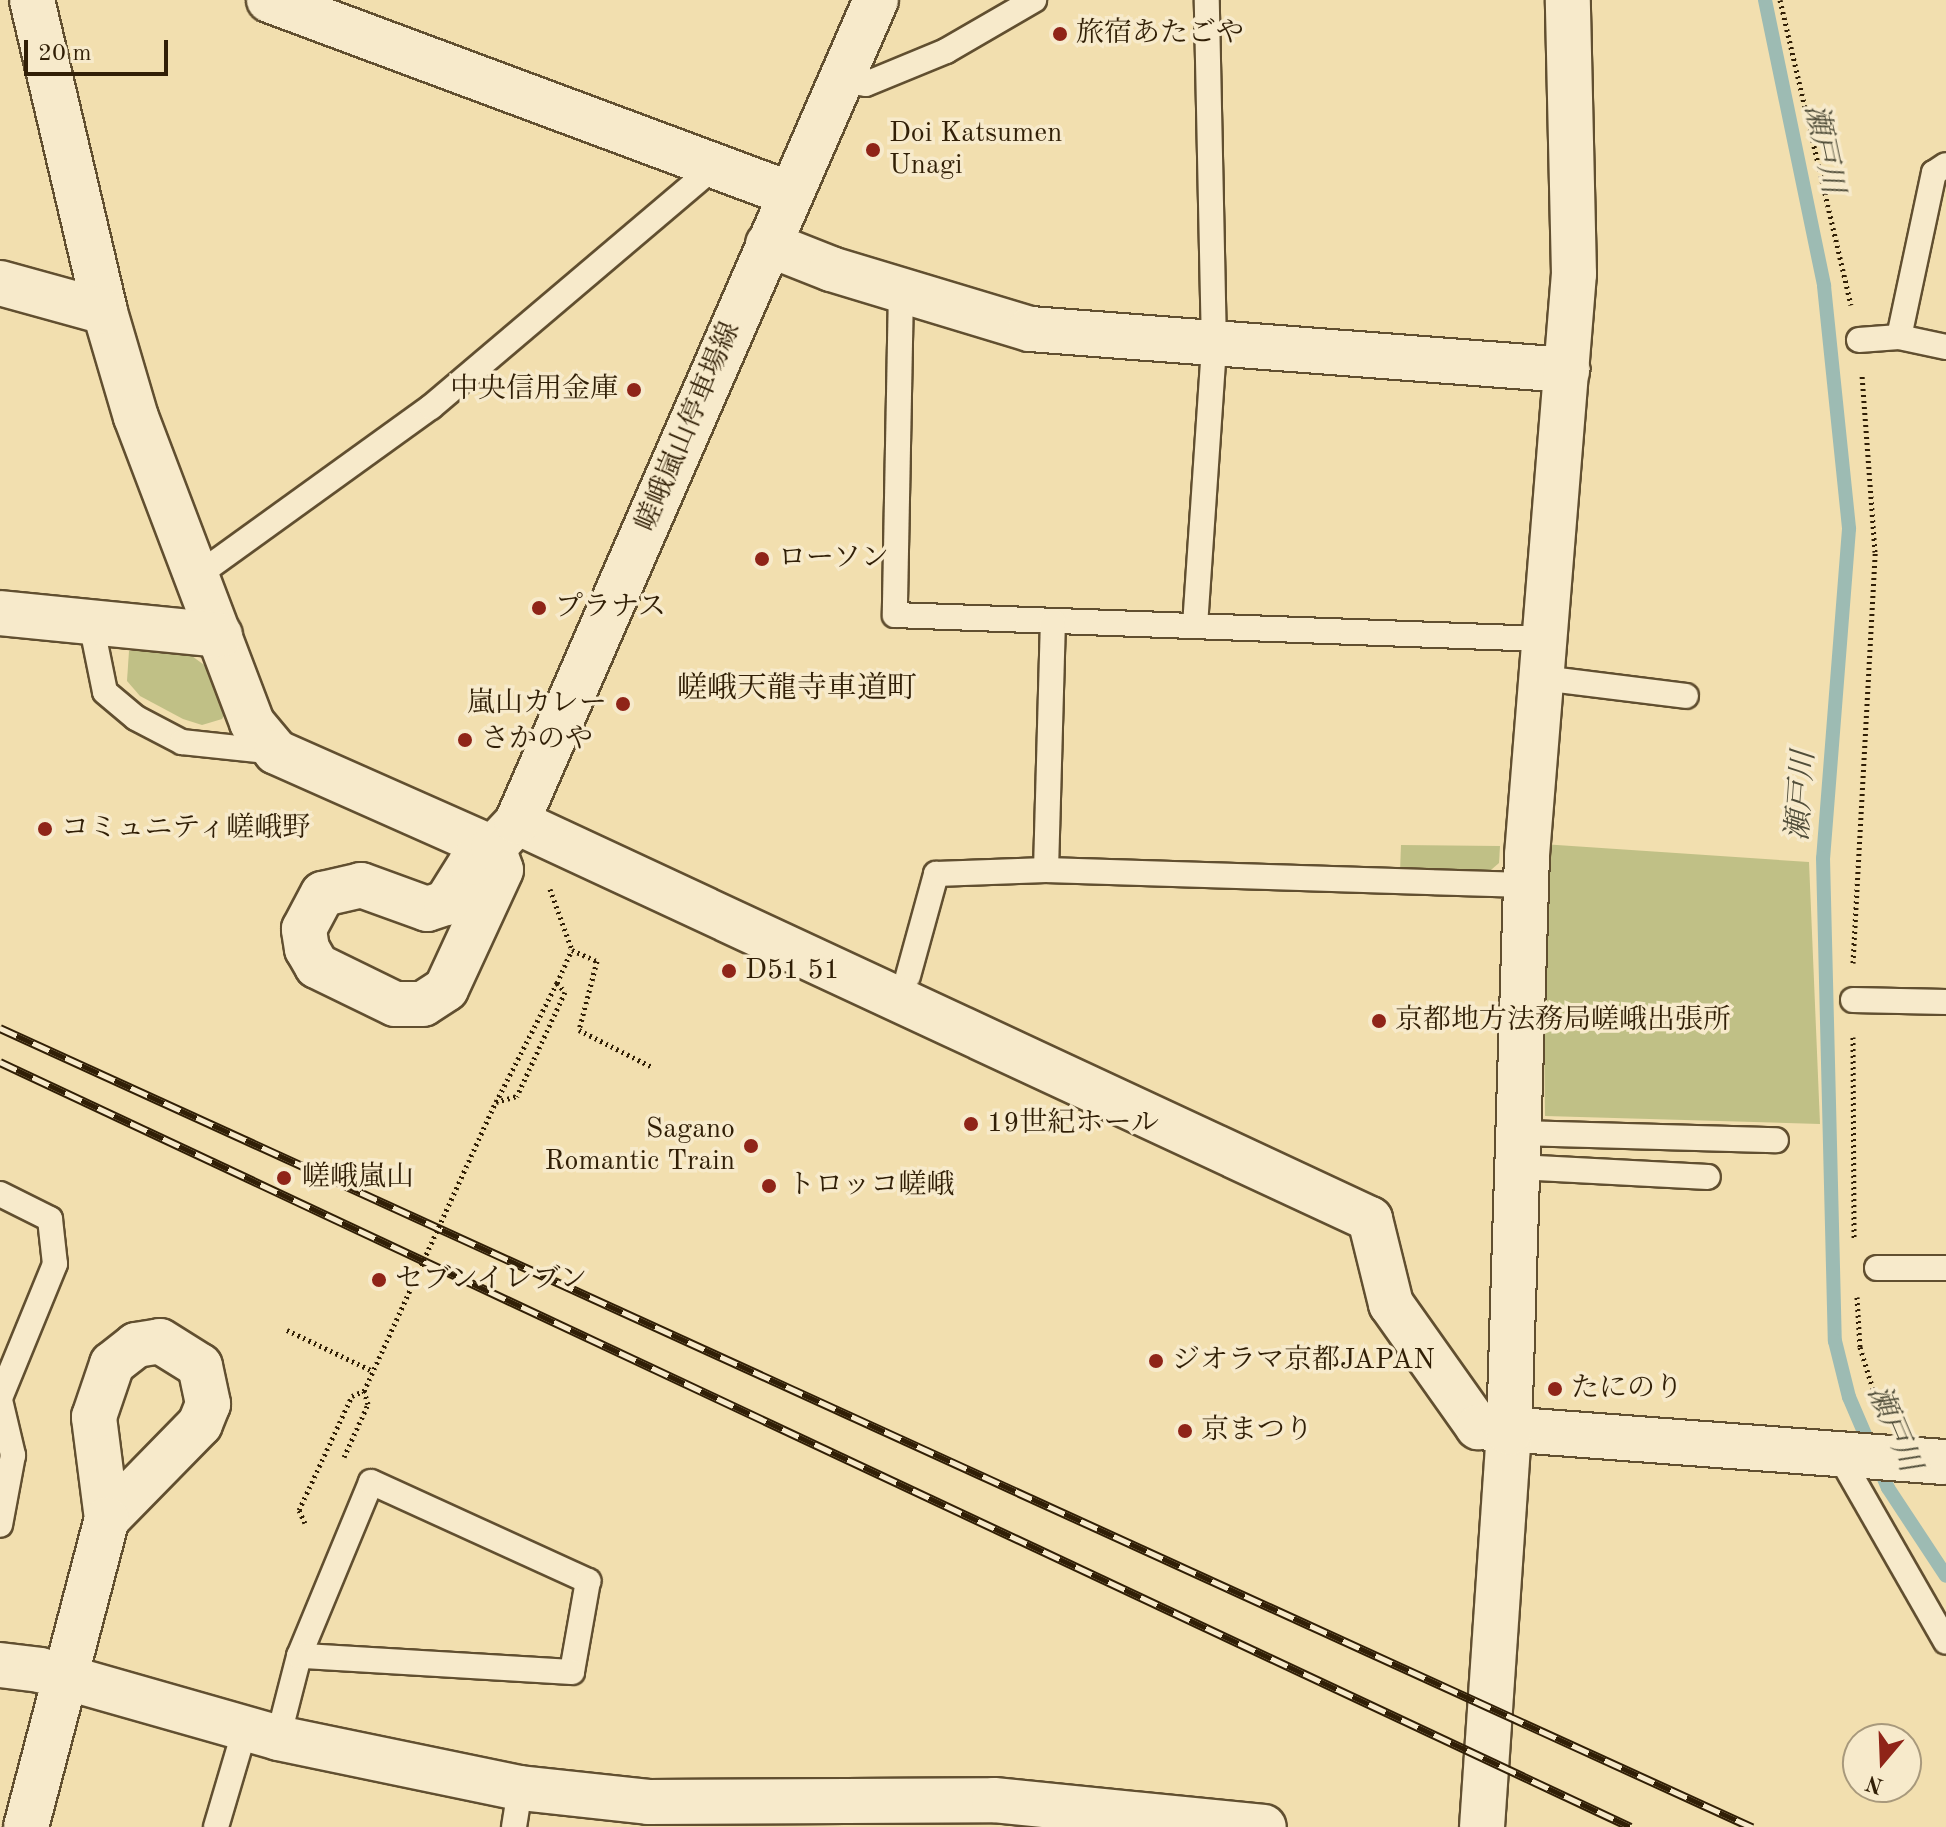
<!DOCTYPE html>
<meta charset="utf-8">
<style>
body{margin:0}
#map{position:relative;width:1946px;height:1827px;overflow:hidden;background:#f2dfaf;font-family:"Old Standard TT","Noto Serif JP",serif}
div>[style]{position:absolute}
.green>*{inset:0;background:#c0c086}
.stream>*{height:14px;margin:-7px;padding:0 7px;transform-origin:7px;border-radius:7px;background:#9dbbb3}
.path>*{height:5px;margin-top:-2.5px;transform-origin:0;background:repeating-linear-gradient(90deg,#311f06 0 2px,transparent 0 6px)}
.roads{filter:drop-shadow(2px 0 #614f30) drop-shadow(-2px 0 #614f30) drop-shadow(0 2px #614f30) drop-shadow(0 -2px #614f30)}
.service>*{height:24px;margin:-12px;padding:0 12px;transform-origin:12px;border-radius:12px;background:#f7eacb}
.minor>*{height:44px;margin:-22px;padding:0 22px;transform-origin:22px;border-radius:22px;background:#f7eacb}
.tertiary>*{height:44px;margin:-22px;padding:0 22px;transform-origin:22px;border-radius:22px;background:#f7eacb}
.secondary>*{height:44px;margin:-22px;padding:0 22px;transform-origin:22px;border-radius:22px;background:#f7eacb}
.rail>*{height:9px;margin-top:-4.5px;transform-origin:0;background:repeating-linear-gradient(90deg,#f7eacb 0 18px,#311f06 0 36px);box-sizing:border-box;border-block:2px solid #311f06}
.path-bridge>*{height:5px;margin-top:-2.5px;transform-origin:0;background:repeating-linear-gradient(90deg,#311f06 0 2px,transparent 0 6px)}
.dots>*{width:22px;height:22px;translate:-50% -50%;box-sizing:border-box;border:4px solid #f7eacb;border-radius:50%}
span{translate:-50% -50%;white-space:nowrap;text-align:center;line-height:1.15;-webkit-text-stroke:7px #f7eacb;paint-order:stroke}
.poi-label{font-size:28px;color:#311f06}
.left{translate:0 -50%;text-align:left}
.right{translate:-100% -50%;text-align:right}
.street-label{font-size:28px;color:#311f06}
.water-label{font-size:30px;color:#514e3a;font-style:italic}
.neighbourhood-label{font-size:30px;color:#311f06}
.north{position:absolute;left:1842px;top:1723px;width:80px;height:80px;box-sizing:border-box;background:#f7eacb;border:2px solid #a8997c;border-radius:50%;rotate:199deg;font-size:22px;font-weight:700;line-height:32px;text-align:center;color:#311f06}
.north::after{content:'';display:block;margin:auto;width:28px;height:36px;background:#8f2418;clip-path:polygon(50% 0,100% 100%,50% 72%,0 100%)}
.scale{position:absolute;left:24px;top:40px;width:144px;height:36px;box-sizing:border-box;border:4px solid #311f06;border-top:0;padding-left:10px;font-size:24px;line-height:28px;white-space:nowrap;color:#311f06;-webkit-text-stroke:6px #f7eacb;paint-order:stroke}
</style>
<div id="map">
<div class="green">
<div style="clip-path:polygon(129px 651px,185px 651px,207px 667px,226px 712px,222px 719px,202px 725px,183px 719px,140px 696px,127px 681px)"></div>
<div style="clip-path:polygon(1542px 844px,1809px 862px,1820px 1124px,1545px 1116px)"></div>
<div style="clip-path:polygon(1401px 845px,1500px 846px,1499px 863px,1484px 876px,1400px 873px)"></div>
</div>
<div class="stream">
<div style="left:1765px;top:0;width:292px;rotate:78.3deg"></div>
<div style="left:1824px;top:286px;width:244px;rotate:84.1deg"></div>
<div style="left:1849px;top:529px;width:330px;rotate:94.5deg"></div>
<div style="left:1823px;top:858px;width:483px;rotate:88.6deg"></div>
<div style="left:1835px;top:1341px;width:58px;rotate:76deg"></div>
<div style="left:1849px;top:1397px;width:99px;rotate:66.8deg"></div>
<div style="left:1888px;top:1488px;width:105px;rotate:56.6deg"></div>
</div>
<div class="path">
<div style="left:1780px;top:0;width:313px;rotate:76.9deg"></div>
<div style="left:550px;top:889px;width:65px;rotate:70.2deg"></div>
<div style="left:1853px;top:963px;width:412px;rotate:-86.9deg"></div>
<div style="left:1875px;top:552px;width:178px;rotate:-94.2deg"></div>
<div style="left:557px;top:983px;width:36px;rotate:-66deg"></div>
<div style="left:572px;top:950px;width:27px;rotate:24deg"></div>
<div style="left:597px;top:961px;width:71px;rotate:104.6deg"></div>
<div style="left:579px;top:1030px;width:82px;rotate:26.9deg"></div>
<div style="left:1853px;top:1037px;width:202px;rotate:89.7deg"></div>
<div style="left:496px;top:1102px;width:134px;rotate:-62.9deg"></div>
<div style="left:557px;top:983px;width:12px;rotate:48deg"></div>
<div style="left:565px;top:992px;width:115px;rotate:114.8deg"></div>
<div style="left:1857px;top:1297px;width:50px;rotate:86.6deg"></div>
<div style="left:1860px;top:1347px;width:68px;rotate:72.9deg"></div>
<div style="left:287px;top:1330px;width:95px;rotate:25.5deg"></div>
<div style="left:344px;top:1457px;width:58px;rotate:-65.6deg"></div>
<div style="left:305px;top:1523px;width:14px;rotate:-115deg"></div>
<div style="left:299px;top:1510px;width:126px;rotate:-65.1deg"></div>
<div style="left:352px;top:1396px;width:13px;rotate:-23deg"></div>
</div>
<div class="roads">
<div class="service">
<div style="left:838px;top:80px;width:28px;rotate:8deg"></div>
<div style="left:866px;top:84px;width:87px;rotate:-22.4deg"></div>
<div style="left:946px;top:51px;width:102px;rotate:-30.1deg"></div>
<div style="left:901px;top:290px;width:325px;rotate:91.1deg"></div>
<div style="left:895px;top:615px;width:649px;rotate:2.12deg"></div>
<div style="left:1899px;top:337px;width:168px;rotate:-78deg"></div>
<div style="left:1934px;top:173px;width:14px;rotate:-34deg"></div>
<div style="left:1859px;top:340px;width:40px;rotate:-4.3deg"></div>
<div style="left:1899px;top:337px;width:48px;rotate:12deg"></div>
<div style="left:198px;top:575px;width:287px;rotate:-35.8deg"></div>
<div style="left:431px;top:407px;width:372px;rotate:-40.3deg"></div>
<div style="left:91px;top:623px;width:70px;rotate:78.5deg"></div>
<div style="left:105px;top:692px;width:40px;rotate:40deg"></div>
<div style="left:136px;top:718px;width:52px;rotate:27.6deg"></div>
<div style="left:182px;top:742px;width:95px;rotate:6.1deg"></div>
<div style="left:1195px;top:626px;width:280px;rotate:-86.1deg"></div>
<div style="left:1214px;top:347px;width:347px;rotate:-91.2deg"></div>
<div style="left:1542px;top:678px;width:145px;rotate:7.1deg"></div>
<div style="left:1046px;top:870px;width:249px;rotate:-88.4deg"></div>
<div style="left:908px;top:976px;width:106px;rotate:-74.6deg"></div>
<div style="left:936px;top:874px;width:110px;rotate:-2.1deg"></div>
<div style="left:1046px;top:870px;width:480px;rotate:1.8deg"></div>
<div style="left:1853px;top:1000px;width:93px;rotate:1.2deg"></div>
<div style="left:1519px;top:1133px;width:257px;rotate:1.6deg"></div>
<div style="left:1518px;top:1167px;width:190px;rotate:3deg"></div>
<div style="left:0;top:1194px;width:56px;rotate:26.6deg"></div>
<div style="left:50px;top:1219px;width:45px;rotate:83.7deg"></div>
<div style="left:55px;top:1264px;width:145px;rotate:112.3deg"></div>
<div style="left:1877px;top:1268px;width:69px"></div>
<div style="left:0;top:1400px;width:57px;rotate:76.7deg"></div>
<div style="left:13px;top:1455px;width:71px;rotate:100.5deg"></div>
<div style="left:1839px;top:1455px;width:215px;rotate:60.2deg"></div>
<div style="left:278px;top:1738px;width:85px;rotate:-75.6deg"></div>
<div style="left:299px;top:1656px;width:188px;rotate:-67.5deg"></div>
<div style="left:371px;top:1482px;width:239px;rotate:24.5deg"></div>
<div style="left:588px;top:1581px;width:92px;rotate:100deg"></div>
<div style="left:572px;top:1672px;width:273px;rotate:-176.6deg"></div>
<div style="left:216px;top:1827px;width:102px;rotate:-73.5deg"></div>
<div style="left:514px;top:1827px;width:39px;rotate:-81deg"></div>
</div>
<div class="minor">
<div style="left:32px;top:0;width:320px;rotate:76.8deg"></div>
<div style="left:105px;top:312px;width:109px;rotate:73.6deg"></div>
<div style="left:136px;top:417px;width:327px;rotate:69.2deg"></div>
<div style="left:252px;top:723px;width:38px;rotate:50deg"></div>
<div style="left:276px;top:752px;width:237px;rotate:23.9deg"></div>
<div style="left:493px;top:848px;width:23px;rotate:70deg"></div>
<div style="left:501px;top:870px;width:131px;rotate:114.8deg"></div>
<div style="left:446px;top:989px;width:27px;rotate:147deg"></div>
<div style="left:423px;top:1004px;width:28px;rotate:180deg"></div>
<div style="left:395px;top:1004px;width:87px;rotate:-154deg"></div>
<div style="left:317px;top:966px;width:20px;rotate:-120deg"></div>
<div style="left:307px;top:949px;width:20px;rotate:-99deg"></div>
<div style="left:304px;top:929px;width:40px;rotate:-62deg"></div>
<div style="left:323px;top:894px;width:39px;rotate:-13deg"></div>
<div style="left:361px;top:885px;width:70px;rotate:20deg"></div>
<div style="left:427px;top:909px;width:20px;rotate:-18deg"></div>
<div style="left:446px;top:903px;width:47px;rotate:-58deg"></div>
<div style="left:471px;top:863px;width:27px;rotate:-34deg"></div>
<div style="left:269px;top:0;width:556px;rotate:20.42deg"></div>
<div style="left:768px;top:244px;width:68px;rotate:21.6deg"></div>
<div style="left:831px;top:269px;width:208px;rotate:16.8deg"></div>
<div style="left:1030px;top:329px;width:539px;rotate:4.37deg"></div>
<div style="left:0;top:283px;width:109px;rotate:15.4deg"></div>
<div style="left:0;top:613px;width:221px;rotate:5.7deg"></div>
<div style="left:517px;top:822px;width:941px;rotate:24.96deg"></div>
<div style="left:1370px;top:1219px;width:88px;rotate:76.1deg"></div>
<div style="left:1391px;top:1304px;width:151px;rotate:54.7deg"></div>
<div style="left:1478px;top:1427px;width:469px;rotate:4.3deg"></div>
<div style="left:160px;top:1341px;width:47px;rotate:32deg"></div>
<div style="left:200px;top:1366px;width:39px;rotate:78deg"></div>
<div style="left:208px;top:1404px;width:22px;rotate:112deg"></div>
<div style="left:200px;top:1424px;width:133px;rotate:134.4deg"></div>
<div style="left:107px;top:1519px;width:103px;rotate:-97.3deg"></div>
<div style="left:94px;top:1417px;width:56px;rotate:-71.2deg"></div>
<div style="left:112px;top:1364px;width:31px;rotate:-38deg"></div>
<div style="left:136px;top:1345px;width:24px;rotate:-9deg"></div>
<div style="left:0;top:1665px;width:40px;rotate:7.1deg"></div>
<div style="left:40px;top:1670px;width:248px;rotate:15.9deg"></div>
<div style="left:278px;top:1738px;width:247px;rotate:11.7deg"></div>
<div style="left:520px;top:1788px;width:129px;rotate:6.2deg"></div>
<div style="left:648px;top:1802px;width:346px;rotate:-0.3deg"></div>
<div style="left:994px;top:1800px;width:271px;rotate:5.7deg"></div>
<div style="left:1482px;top:1827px;width:395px;rotate:-86.1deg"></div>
<div style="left:1509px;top:1433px;width:578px;rotate:-88.22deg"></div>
<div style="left:1527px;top:855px;width:583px;rotate:-85.38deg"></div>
<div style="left:1574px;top:274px;width:274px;rotate:-91.3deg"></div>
</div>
<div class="tertiary">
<div style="left:26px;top:1827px;width:318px;rotate:-75.3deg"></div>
</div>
<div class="secondary">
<div style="left:493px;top:848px;width:35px;rotate:-47deg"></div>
<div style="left:517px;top:822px;width:897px;rotate:-66.41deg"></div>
</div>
</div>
<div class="rail">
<div style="left:0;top:1028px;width:1926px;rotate:24.52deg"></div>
<div style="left:0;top:1062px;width:1801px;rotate:25.13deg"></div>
</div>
<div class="path-bridge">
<div style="left:368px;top:1404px;width:14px;rotate:-107deg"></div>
<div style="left:364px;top:1391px;width:318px;rotate:-65.5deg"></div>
<div style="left:496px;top:1102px;width:22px;rotate:-16deg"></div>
</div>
<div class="dots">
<div style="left:1060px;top:34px;background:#8f2418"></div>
<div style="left:873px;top:150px;background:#8f2418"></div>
<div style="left:634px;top:390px;background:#8f2418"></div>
<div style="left:762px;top:559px;background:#8f2418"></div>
<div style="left:539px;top:608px;background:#8f2418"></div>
<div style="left:623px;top:704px;background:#8f2418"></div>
<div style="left:465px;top:740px;background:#8f2418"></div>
<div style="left:45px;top:829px;background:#8f2418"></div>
<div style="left:729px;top:971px;background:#8f2418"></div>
<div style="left:1379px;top:1021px;background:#8f2418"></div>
<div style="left:971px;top:1124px;background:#8f2418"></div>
<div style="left:751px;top:1146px;background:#8f2418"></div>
<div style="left:284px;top:1178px;background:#8f2418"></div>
<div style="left:769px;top:1186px;background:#8f2418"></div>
<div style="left:379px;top:1280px;background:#8f2418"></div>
<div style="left:1156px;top:1361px;background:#8f2418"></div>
<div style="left:1555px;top:1389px;background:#8f2418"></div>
<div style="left:1185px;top:1431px;background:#8f2418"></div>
</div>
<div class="poi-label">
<span class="left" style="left:1076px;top:34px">旅宿あたごや</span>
<span class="left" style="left:889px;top:150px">Doi Katsumen<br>Unagi</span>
<span class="right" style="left:618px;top:390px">中央信用金庫</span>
<span class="left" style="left:778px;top:559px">ローソン</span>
<span class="left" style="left:555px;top:608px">プラナス</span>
<span class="right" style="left:607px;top:704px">嵐山カレー</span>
<span class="left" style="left:481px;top:740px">さかのや</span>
<span class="left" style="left:61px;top:829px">コミュニティ嵯峨野</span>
<span class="left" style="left:745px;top:971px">D51 51</span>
<span class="left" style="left:1395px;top:1021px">京都地方法務局嵯峨出張所</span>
<span class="left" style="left:987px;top:1124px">19世紀ホール</span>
<span class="right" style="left:735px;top:1146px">Sagano<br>Romantic Train</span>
<span class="left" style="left:302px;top:1178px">嵯峨嵐山</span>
<span class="left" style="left:787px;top:1186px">トロッコ嵯峨</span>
<span class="left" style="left:395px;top:1280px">セブンイレブン</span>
<span class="left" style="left:1172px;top:1361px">ジオラマ京都JAPAN</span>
<span class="left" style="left:1571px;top:1389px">たにのり</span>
<span class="left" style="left:1201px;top:1431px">京まつり</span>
</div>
<div class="street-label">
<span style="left:689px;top:427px;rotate:-67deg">嵯峨嵐山停車場線</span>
</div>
<div class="water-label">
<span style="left:1823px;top:149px;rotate:78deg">瀬戸川</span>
<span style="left:1802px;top:796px;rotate:-86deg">瀬戸川</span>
<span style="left:1893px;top:1429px;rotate:67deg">瀬戸川</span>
</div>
<div class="neighbourhood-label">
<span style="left:797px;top:689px">嵯峨天龍寺車道町</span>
</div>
<div class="north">N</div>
<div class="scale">20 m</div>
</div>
